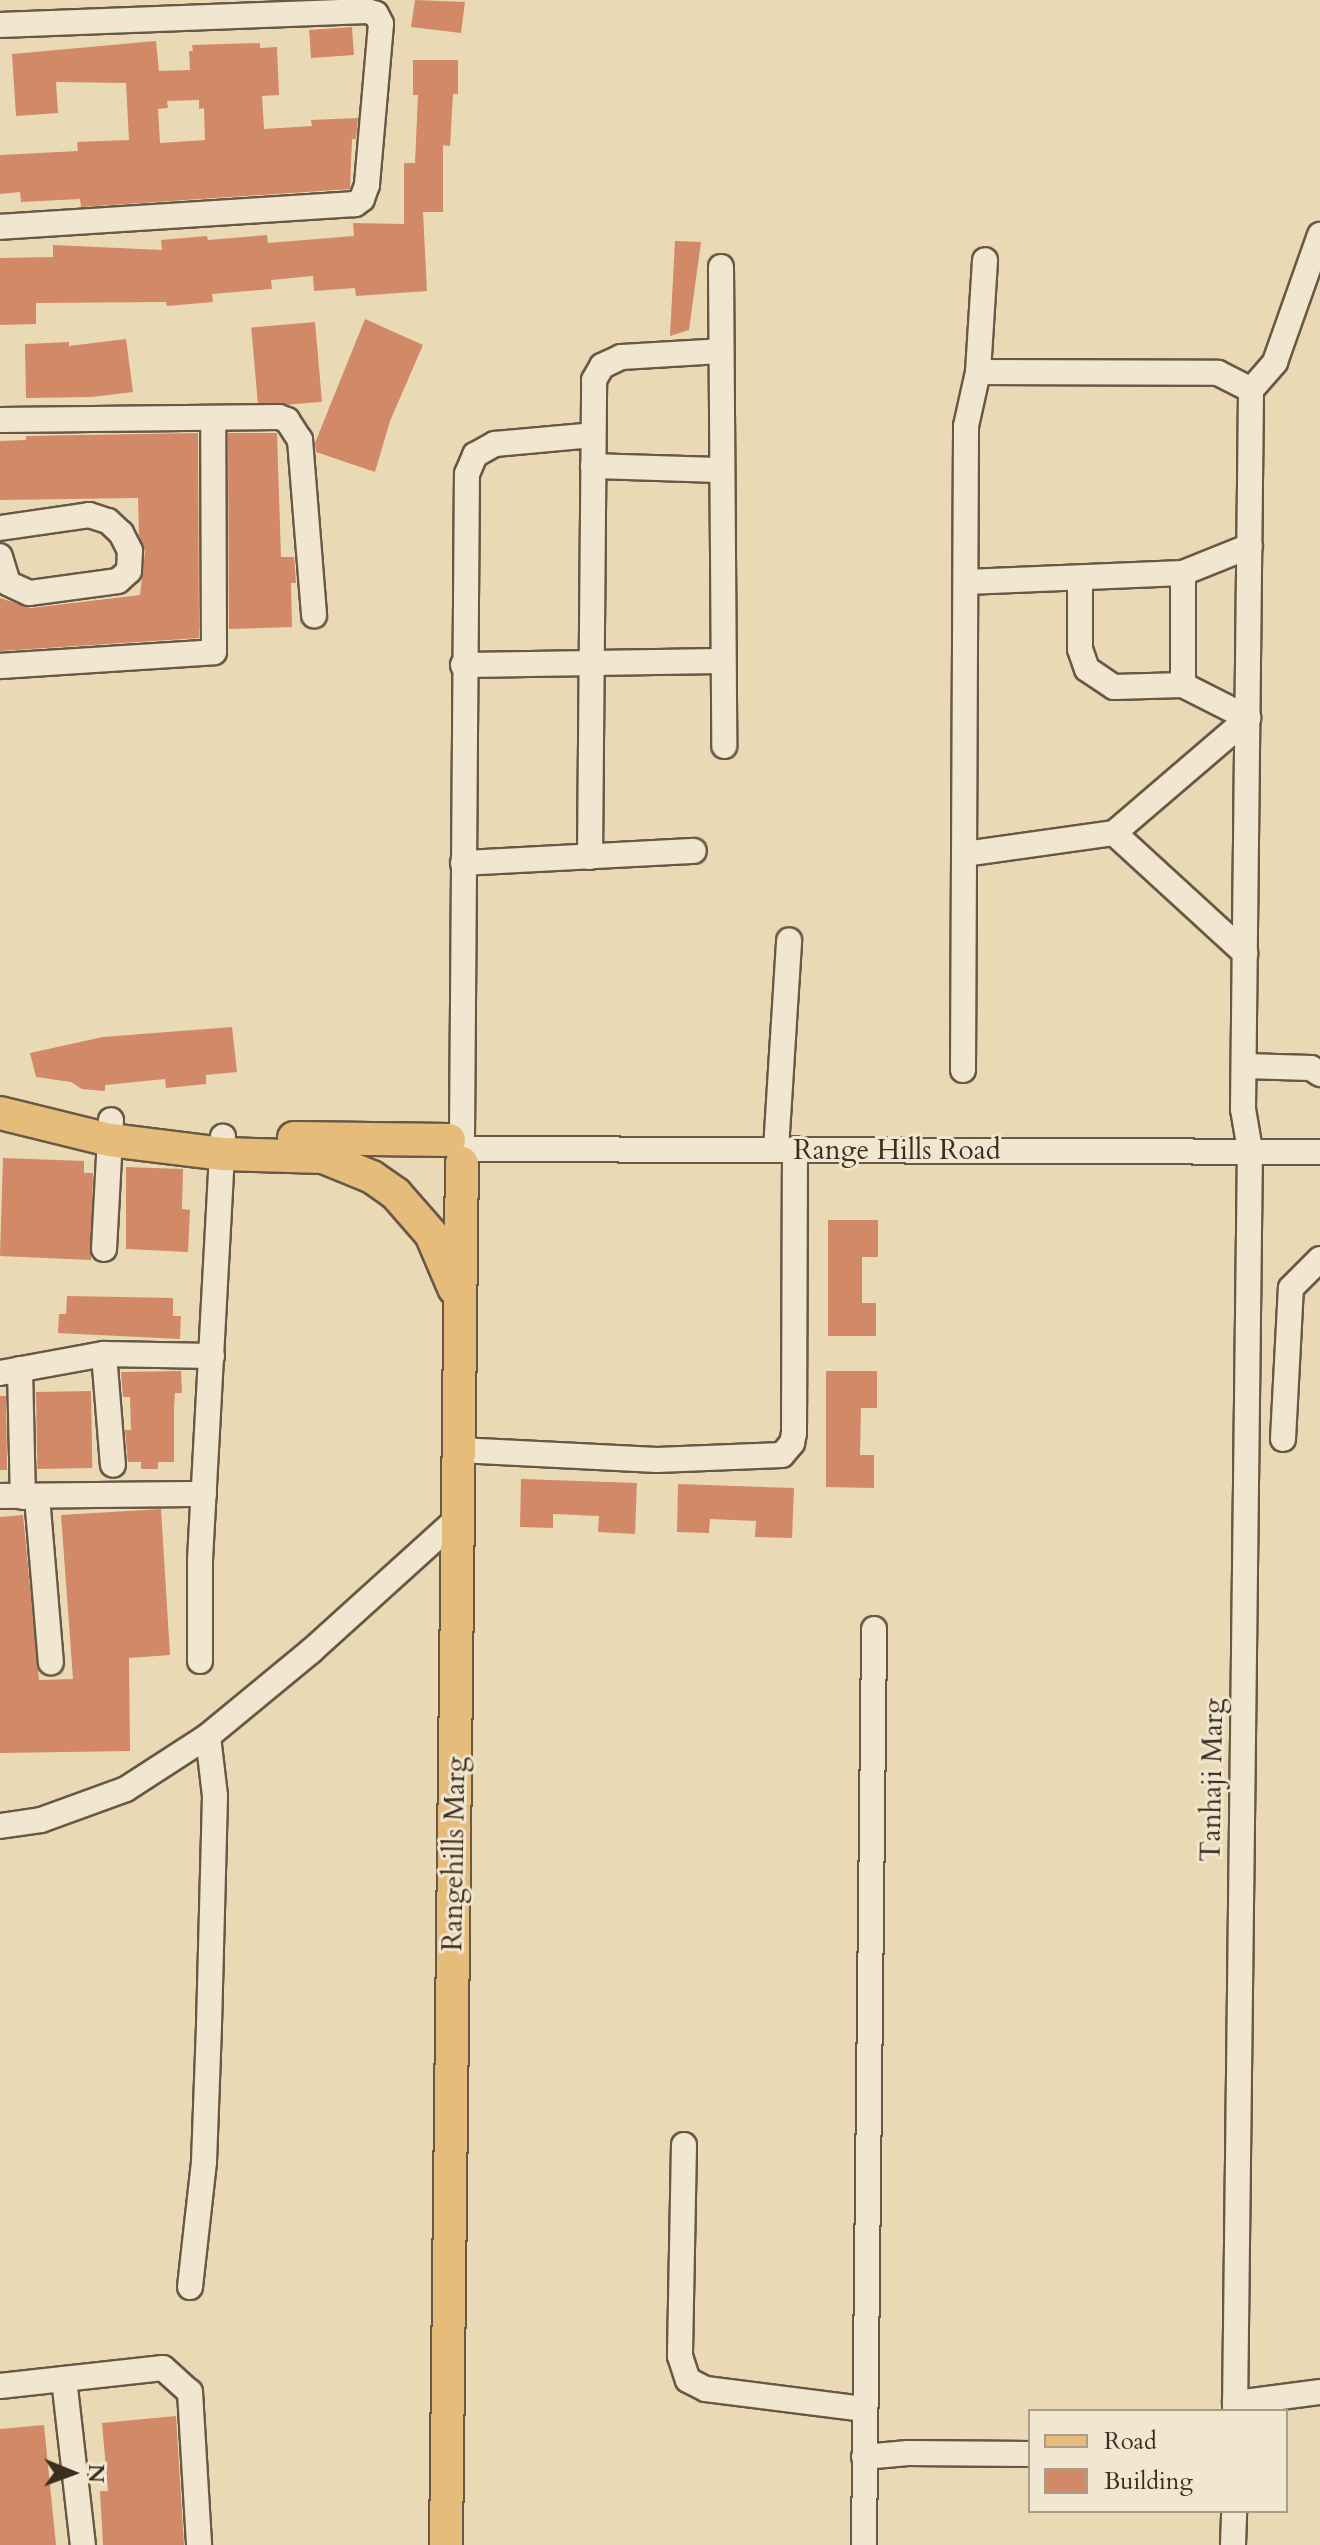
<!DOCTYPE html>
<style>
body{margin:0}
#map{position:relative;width:1320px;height:2545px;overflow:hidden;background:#ead9b5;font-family:Cardo,serif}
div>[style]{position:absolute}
.building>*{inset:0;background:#d18968;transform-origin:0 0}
.roads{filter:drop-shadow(2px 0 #685845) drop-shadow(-2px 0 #685845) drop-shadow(0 2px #685845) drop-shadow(0 -2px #685845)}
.minor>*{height:24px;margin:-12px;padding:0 12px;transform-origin:12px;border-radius:12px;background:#f1e6cf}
.major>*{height:32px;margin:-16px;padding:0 16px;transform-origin:16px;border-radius:16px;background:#e5bc7a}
span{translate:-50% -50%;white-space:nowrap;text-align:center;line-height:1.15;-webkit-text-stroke:6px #f1e6cf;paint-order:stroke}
.street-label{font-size:28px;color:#3d2d20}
.legend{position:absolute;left:1028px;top:2409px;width:260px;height:104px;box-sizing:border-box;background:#f1e6cf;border:2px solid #a99c89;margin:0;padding:10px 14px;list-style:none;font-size:24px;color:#3d2d20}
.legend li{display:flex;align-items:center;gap:16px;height:40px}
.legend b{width:40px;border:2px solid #a99c89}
.north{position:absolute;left:32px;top:2433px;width:80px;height:80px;-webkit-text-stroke:6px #f1e6cf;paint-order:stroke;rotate:91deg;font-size:22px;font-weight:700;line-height:32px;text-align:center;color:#3d2d20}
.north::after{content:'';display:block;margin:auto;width:28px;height:36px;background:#3d2d20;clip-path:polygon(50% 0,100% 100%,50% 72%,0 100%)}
</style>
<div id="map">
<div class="building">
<div style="clip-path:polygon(415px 0,465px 2px,461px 33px,411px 27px)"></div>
<div style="left:352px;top:27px;width:28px;height:43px;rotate:86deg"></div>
<div style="clip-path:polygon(evenodd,156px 41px,159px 71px,190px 70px,189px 51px,193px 51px,192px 45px,260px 43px,260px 48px,277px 47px,279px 95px,262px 96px,264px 129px,312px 126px,311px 120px,358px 118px,356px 139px,352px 139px,350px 189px,81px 207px,80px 199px,21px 202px,20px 192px,0 194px,0 155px,78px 151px,77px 142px,129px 140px,126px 83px,56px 82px,58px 113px,16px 116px,12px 54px,156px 41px,199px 100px,199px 109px,204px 108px,205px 140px,160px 143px,158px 109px,168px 108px,167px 101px,199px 100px)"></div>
<div style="clip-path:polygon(413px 60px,458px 60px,458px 94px,453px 94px,450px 146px,443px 145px,443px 212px,423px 212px,427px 291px,356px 296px,355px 288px,314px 291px,313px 276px,271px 280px,272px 289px,212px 294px,213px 302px,167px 306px,166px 302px,36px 303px,36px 324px,0 325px,0 258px,53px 257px,53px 245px,162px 250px,161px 240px,207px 236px,208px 240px,267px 235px,268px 243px,354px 236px,353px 223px,404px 224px,404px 163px,415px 163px,418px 95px,413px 95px)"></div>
<div style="clip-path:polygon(675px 241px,701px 242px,689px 330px,670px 336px)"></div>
<div style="clip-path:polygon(365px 319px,423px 345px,390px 421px,375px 472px,316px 452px,315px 443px)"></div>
<div style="left:315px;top:322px;width:80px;height:64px;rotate:85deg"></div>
<div style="clip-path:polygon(126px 339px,133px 392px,92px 397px,26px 398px,25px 344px,69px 342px,69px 346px)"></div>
<div style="clip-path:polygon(198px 433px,199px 638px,0 651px,0 598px,31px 608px,140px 595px,145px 552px,139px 535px,138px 498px,0 500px,0 441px,26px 440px,26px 436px)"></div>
<div style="clip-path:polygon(228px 433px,277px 433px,281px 557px,294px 557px,295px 569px,296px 583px,291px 583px,292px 627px,229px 629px)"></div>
<div style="clip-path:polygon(232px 1027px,237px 1072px,206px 1075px,206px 1084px,166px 1088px,165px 1079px,105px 1085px,105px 1091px,82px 1089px,71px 1082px,36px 1077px,30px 1053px,103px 1037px)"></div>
<div style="clip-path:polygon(3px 1158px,84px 1161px,84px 1173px,93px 1173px,91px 1260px,0 1256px)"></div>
<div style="clip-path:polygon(126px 1167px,183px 1169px,182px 1209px,190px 1210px,188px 1252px,126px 1249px)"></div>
<div style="clip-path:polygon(828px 1220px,878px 1220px,878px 1257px,862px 1257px,862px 1303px,876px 1303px,876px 1336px,828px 1336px)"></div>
<div style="clip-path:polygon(67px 1296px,173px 1298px,173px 1316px,181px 1316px,180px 1339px,58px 1333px,59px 1314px,66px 1314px)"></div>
<div style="clip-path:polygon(181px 1371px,182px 1393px,175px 1393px,174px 1407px,174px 1462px,158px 1462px,158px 1469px,141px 1469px,141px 1462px,128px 1462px,125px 1430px,131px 1430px,130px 1397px,123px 1397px,121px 1372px)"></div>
<div style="clip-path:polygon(826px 1371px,877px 1371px,877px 1408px,861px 1408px,860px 1455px,874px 1455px,874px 1488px,826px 1487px)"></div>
<div style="left:91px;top:1391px;width:77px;height:55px;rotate:89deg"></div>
<div style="clip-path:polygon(0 1396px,6px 1396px,7px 1470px,0 1470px)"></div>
<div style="clip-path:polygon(521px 1479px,637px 1483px,635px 1534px,598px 1532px,599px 1516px,553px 1514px,553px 1528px,520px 1527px)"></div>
<div style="clip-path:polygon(678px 1484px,794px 1488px,792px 1538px,755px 1537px,756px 1521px,710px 1519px,709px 1533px,677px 1532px)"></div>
<div style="clip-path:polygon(161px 1509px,170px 1655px,129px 1658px,130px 1751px,0 1753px,0 1517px,23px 1515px,39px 1680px,73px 1679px,61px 1515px)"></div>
<div style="clip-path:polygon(176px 2416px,184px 2545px,103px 2545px,100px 2491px,108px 2491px,102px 2423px)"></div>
<div style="clip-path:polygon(44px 2425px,56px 2545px,0 2545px,0 2429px)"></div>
</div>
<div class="roads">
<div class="minor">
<div style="left:0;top:25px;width:367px;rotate:-2.2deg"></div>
<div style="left:367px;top:11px;width:9px;rotate:18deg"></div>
<div style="left:376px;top:14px;width:11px;rotate:63deg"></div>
<div style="left:381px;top:24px;width:162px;rotate:95deg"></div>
<div style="left:367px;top:185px;width:15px;rotate:110deg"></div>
<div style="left:362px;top:199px;width:9px;rotate:144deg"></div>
<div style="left:355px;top:204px;width:356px;rotate:176.3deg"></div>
<div style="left:721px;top:267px;width:479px;rotate:89.6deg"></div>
<div style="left:978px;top:372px;width:240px;rotate:0.2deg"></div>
<div style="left:1218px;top:373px;width:37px;rotate:27deg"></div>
<div style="left:0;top:420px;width:279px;rotate:-0.6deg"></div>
<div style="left:279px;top:417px;width:9px;rotate:21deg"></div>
<div style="left:287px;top:420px;width:24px;rotate:57deg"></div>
<div style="left:300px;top:440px;width:176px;rotate:85.4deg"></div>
<div style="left:593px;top:466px;width:129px;rotate:1.8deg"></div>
<div style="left:0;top:528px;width:90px;rotate:-8.3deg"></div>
<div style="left:89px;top:515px;width:20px;rotate:18deg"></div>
<div style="left:108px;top:521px;width:18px;rotate:43deg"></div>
<div style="left:121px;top:533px;width:20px;rotate:63deg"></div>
<div style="left:130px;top:551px;width:20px;rotate:93deg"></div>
<div style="left:129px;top:571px;width:15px;rotate:138deg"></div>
<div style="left:118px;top:581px;width:90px;rotate:172.3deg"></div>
<div style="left:29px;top:593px;width:23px;rotate:-155deg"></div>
<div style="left:8px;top:583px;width:28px;rotate:-107deg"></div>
<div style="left:1080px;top:578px;width:71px;rotate:90deg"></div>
<div style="left:1080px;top:649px;width:21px;rotate:71deg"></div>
<div style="left:1087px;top:669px;width:32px;rotate:34deg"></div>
<div style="left:1114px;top:687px;width:69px;rotate:-1.7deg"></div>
<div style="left:966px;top:582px;width:217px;rotate:-2.4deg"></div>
<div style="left:1183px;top:573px;width:72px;rotate:-21.9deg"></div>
<div style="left:463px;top:665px;width:260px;rotate:-0.9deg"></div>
<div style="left:0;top:666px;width:214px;rotate:-3.7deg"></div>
<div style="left:214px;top:652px;width:234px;rotate:-90.2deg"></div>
<div style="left:1114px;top:833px;width:178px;rotate:42.5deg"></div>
<div style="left:965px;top:854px;width:150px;rotate:-8deg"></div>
<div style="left:1114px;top:833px;width:177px;rotate:-40.6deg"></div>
<div style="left:1248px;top:718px;width:73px;rotate:-153.1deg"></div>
<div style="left:1183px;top:685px;width:112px;rotate:-90deg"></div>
<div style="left:590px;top:857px;width:477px;rotate:-89.5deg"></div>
<div style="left:594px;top:380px;width:16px;rotate:-60deg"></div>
<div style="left:602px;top:366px;width:21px;rotate:-25deg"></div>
<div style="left:621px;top:357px;width:100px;rotate:-3.4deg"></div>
<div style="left:463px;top:863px;width:231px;rotate:-3deg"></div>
<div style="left:1244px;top:1066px;width:67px;rotate:1.7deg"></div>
<div style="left:1311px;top:1068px;width:11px;rotate:34deg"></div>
<div style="left:963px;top:1070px;width:644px;rotate:-89.73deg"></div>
<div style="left:966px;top:426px;width:55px;rotate:-77.5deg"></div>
<div style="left:978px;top:372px;width:112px;rotate:-86.4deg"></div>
<div style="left:462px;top:1135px;width:661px;rotate:-89.57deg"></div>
<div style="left:467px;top:474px;width:21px;rotate:-67deg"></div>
<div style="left:475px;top:455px;width:23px;rotate:-29deg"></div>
<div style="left:495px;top:444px;width:98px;rotate:-5.2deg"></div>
<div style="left:474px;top:1149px;width:846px;rotate:0.2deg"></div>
<div style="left:776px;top:1149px;width:209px;rotate:-86.4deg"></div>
<div style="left:104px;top:1249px;width:129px;rotate:-86.9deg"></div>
<div style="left:104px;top:1354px;width:111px;rotate:85.4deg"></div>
<div style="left:20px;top:1369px;width:128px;rotate:88.7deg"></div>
<div style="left:0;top:1373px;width:106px;rotate:-10.4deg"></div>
<div style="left:104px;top:1354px;width:108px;rotate:1.1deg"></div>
<div style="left:1283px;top:1439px;width:151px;rotate:-87deg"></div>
<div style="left:1291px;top:1288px;width:41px;rotate:-45deg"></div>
<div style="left:459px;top:1450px;width:198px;rotate:2.9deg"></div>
<div style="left:657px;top:1460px;width:125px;rotate:-2.3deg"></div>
<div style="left:782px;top:1455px;width:16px;rotate:-50deg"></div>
<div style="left:792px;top:1443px;width:10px;rotate:-79deg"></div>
<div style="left:794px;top:1433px;width:284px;rotate:-89.8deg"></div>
<div style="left:0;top:1496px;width:204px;rotate:-0.6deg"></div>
<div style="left:37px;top:1497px;width:166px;rotate:85.2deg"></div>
<div style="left:200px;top:1661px;width:101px;rotate:-90deg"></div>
<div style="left:200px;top:1560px;width:424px;rotate:-86.9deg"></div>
<div style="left:0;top:1826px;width:41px;rotate:-8.3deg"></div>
<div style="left:41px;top:1820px;width:90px;rotate:-20deg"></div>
<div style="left:126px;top:1789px;width:98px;rotate:-32.9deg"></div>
<div style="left:208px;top:1736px;width:134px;rotate:-39.5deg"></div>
<div style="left:311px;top:1651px;width:198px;rotate:-42.1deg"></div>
<div style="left:684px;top:2145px;width:211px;rotate:91.1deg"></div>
<div style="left:680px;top:2356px;width:25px;rotate:72deg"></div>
<div style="left:688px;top:2380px;width:20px;rotate:27deg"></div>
<div style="left:706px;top:2389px;width:160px;rotate:7.2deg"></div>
<div style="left:190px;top:2287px;width:126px;rotate:-83.6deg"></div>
<div style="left:204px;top:2162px;width:137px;rotate:-87.9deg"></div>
<div style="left:209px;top:2025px;width:229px;rotate:-88.5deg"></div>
<div style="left:215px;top:1796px;width:60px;rotate:-96.7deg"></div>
<div style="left:64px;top:2379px;width:167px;rotate:83.5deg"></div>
<div style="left:0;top:2386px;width:164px;rotate:-6.3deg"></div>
<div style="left:163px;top:2368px;width:36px;rotate:42deg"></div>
<div style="left:190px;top:2392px;width:153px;rotate:86.6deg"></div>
<div style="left:1235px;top:2403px;width:86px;rotate:-7.4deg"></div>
<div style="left:1235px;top:2411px;width:1261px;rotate:-89.32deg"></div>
<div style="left:1250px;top:1150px;width:42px;rotate:-99.7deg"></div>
<div style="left:1243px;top:1109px;width:719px;rotate:-89.36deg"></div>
<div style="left:1251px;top:390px;width:37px;rotate:-49deg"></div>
<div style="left:1275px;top:362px;width:135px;rotate:-70.5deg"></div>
<div style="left:864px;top:2457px;width:44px;rotate:-5.2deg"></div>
<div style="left:908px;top:2453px;width:122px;rotate:0.5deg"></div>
<div style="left:864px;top:2545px;width:916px;rotate:-89.37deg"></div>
<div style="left:1233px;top:2545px;width:34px;rotate:-88deg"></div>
</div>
<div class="major">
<div style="left:0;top:1113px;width:113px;rotate:13.8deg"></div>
<div style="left:110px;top:1140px;width:113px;rotate:7.1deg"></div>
<div style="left:222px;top:1154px;width:101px;rotate:1.7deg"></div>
<div style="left:323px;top:1157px;width:53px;rotate:22.2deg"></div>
<div style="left:372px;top:1177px;width:29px;rotate:35deg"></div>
<div style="left:396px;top:1194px;width:53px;rotate:48.8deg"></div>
<div style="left:431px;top:1234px;width:59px;rotate:66.9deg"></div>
<div style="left:294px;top:1138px;width:155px;rotate:0.7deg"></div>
<div style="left:446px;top:2545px;width:1382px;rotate:-89.34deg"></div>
</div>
</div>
<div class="street-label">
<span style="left:897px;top:1150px">Range Hills Road</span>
<span style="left:1212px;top:1780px;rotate:-89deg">Tanhaji Marg</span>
<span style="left:454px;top:1854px;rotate:-89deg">Rangehills Marg</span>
</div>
<ul class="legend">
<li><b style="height:10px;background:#e5bc7a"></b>Road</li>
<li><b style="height:22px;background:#d18968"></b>Building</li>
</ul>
<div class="north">N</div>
</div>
